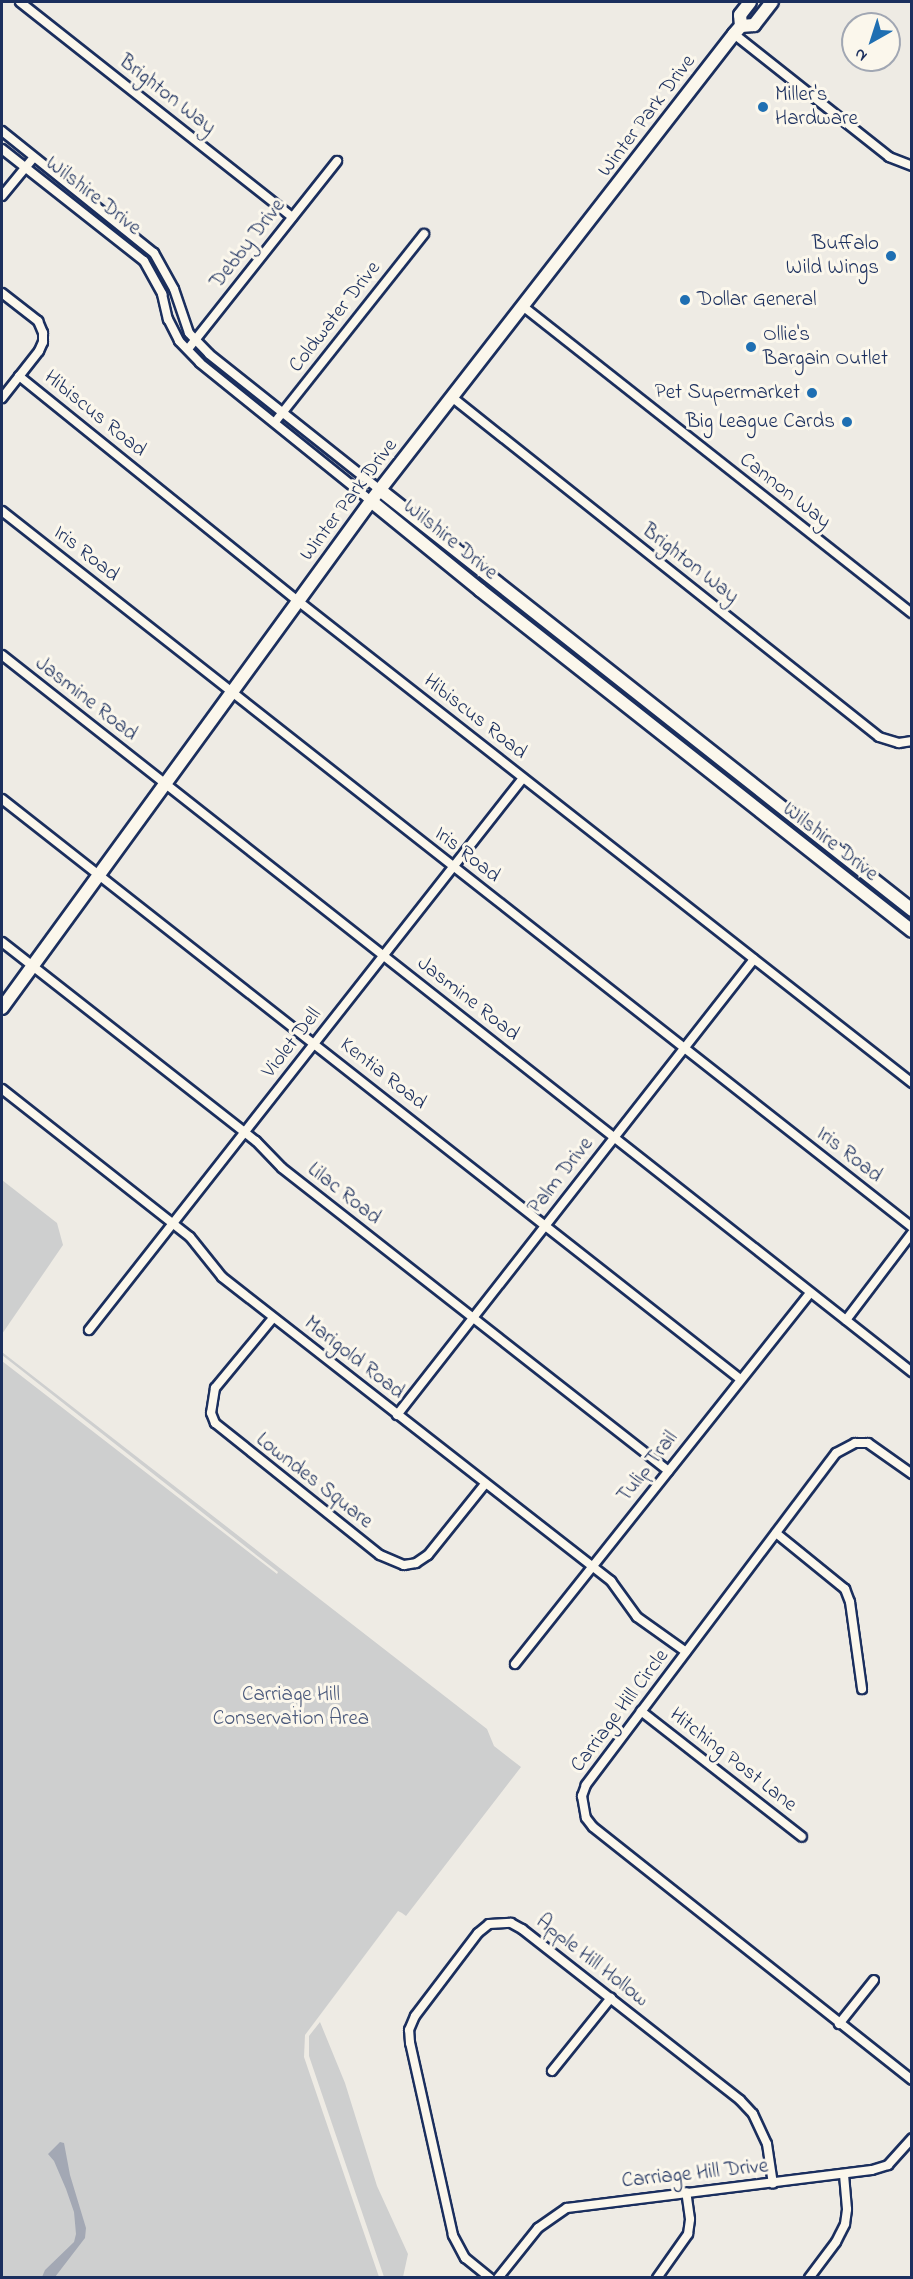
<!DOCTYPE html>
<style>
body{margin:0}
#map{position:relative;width:913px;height:2279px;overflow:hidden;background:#eeebe4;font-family:"Indie Flower",sans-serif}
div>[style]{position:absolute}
.green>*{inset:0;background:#cecfcf}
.water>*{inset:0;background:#a3a8b4}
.roads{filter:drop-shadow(2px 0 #1b2f5e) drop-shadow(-2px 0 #1b2f5e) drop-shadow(0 2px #1b2f5e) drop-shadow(0 -2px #1b2f5e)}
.street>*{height:8px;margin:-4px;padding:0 4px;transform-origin:4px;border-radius:4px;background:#fbf7ec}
.secondary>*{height:12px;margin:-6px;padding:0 6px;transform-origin:6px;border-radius:6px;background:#fbf7ec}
.dots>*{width:16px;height:16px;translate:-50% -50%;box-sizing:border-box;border:3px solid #fbf7ec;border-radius:50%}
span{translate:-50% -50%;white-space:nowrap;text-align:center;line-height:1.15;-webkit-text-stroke:6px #fbf7ec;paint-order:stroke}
.street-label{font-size:21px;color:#1b2f5e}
.poi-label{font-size:21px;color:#1b2f5e}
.left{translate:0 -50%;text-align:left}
.right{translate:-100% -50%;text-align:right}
.park-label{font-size:21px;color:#48577a}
.frame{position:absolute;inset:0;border:3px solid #1b2f5e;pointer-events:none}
.north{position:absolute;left:841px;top:12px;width:60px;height:60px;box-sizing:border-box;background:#fbf7ec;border:2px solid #a1a7b3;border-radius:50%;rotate:219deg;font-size:16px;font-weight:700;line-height:24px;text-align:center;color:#1b2f5e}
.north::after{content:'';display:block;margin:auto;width:21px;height:27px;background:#1f6fb2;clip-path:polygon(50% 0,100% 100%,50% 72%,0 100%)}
</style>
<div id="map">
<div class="green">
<div style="clip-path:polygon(2px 1180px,57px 1223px,63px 1245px,2px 1334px)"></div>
<div style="clip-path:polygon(2px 1352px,487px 1729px,494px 1746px,521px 1767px,406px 1916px,402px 1913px,398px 1918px,402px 1913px,398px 1911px,305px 2035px,304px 2057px,379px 2277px,2px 2277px,2px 1361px,277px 1574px,278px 1572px,2px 1355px)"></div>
<div style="clip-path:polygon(320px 2022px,345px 2083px,377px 2186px,408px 2254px,403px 2277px,384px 2277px,309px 2056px,309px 2036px)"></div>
</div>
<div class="water">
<div style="clip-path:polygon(60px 2142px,64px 2143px,70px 2175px,86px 2228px,85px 2238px,55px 2277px,42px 2277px,45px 2270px,74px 2242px,76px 2234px,74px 2212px,66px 2189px,54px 2161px,48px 2154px)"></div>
</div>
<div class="roads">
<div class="street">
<div style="left:20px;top:2px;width:347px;rotate:38.3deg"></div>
<div style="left:734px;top:34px;width:198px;rotate:38.4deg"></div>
<div style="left:889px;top:157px;width:25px;rotate:21deg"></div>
<div style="left:2px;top:131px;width:195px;rotate:38.8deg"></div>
<div style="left:154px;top:253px;width:41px;rotate:60.9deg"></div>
<div style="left:174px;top:289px;width:46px;rotate:71.2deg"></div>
<div style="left:189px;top:333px;width:29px;rotate:46deg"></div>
<div style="left:209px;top:354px;width:218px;rotate:38.5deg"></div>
<div style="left:2px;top:149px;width:181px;rotate:38.3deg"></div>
<div style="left:144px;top:261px;width:38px;rotate:61deg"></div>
<div style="left:162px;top:294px;width:26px;rotate:77deg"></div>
<div style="left:168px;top:319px;width:25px;rotate:63deg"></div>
<div style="left:179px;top:341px;width:30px;rotate:46deg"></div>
<div style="left:200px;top:363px;width:220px;rotate:38.9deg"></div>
<div style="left:2px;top:196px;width:50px;rotate:-50.6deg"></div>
<div style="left:2px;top:293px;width:46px;rotate:37.9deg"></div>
<div style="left:38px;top:321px;width:13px;rotate:67deg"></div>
<div style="left:43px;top:333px;width:9px;rotate:90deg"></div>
<div style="left:43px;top:342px;width:10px;rotate:114deg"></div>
<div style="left:39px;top:351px;width:60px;rotate:128.2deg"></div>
<div style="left:524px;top:307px;width:494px;rotate:38.3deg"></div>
<div style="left:188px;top:349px;width:240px;rotate:-51.6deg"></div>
<div style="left:19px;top:376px;width:358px;rotate:38.9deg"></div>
<div style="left:298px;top:601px;width:781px;rotate:38.13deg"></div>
<div style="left:453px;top:398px;width:544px;rotate:38.51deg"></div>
<div style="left:879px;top:737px;width:21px;rotate:17deg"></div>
<div style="left:899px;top:743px;width:13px;rotate:-9deg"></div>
<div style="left:275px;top:422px;width:240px;rotate:-51.6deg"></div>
<div style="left:2px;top:511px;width:1158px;rotate:38.2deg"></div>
<div style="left:2px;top:655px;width:1159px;rotate:38.24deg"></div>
<div style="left:2px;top:799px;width:939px;rotate:38.16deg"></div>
<div style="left:2px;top:942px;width:323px;rotate:38.1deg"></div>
<div style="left:256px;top:1141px;width:37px;rotate:46deg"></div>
<div style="left:282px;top:1168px;width:491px;rotate:38.1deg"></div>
<div style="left:2px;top:1089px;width:239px;rotate:38.2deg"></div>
<div style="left:190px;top:1237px;width:51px;rotate:51.3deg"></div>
<div style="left:222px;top:1277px;width:494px;rotate:38deg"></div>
<div style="left:611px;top:1581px;width:44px;rotate:54.2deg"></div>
<div style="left:637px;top:1617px;width:60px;rotate:35.5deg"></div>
<div style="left:273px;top:1318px;width:91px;rotate:129.6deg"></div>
<div style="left:215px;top:1388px;width:25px;rotate:99deg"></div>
<div style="left:211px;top:1413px;width:11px;rotate:68deg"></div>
<div style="left:215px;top:1423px;width:211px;rotate:38.7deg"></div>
<div style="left:380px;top:1555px;width:26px;rotate:23deg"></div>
<div style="left:404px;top:1565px;width:12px;rotate:-9deg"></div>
<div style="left:416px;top:1563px;width:14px;rotate:-34deg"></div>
<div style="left:428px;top:1555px;width:91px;rotate:-51.2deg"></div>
<div style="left:846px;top:1320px;width:109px;rotate:-52.8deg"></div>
<div style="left:89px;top:1330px;width:702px;rotate:-51.82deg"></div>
<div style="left:397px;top:1415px;width:579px;rotate:-51.94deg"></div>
<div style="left:912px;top:1474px;width:54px;rotate:-144.8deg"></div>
<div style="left:868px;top:1443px;width:13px;rotate:180deg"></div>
<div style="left:855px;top:1443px;width:21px;rotate:152deg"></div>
<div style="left:836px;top:1453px;width:416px;rotate:127deg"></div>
<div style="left:586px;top:1785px;width:12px;rotate:110deg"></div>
<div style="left:582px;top:1796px;width:22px;rotate:80deg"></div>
<div style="left:586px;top:1818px;width:11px;rotate:52deg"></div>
<div style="left:593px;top:1827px;width:407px;rotate:38.4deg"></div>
<div style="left:776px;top:1533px;width:89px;rotate:39.1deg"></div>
<div style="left:845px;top:1589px;width:14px;rotate:69deg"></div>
<div style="left:850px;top:1602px;width:88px;rotate:82.1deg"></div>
<div style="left:515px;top:1664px;width:474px;rotate:-51.5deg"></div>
<div style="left:641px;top:1711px;width:204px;rotate:38deg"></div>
<div style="left:839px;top:2024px;width:56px;rotate:-51.5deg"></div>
<div style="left:552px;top:2071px;width:94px;rotate:-51.1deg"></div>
<div style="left:490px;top:2278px;width:32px;rotate:-141deg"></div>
<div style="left:465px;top:2258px;width:26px;rotate:-118deg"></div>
<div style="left:453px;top:2235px;width:197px;rotate:-102.6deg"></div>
<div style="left:410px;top:2043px;width:13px;rotate:-94deg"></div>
<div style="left:409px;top:2030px;width:15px;rotate:-67deg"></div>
<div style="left:415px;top:2016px;width:104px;rotate:-52.8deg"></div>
<div style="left:478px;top:1933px;width:14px;rotate:-39deg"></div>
<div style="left:489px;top:1924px;width:22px;rotate:-3deg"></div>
<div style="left:511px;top:1923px;width:13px;rotate:29deg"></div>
<div style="left:522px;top:1929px;width:277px;rotate:38.1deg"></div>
<div style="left:740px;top:2100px;width:19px;rotate:47deg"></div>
<div style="left:753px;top:2114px;width:33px;rotate:65deg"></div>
<div style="left:767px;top:2144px;width:40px;rotate:81.5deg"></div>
<div style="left:498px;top:2278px;width:64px;rotate:-51.3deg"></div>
<div style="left:538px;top:2228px;width:35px;rotate:-35deg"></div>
<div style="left:567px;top:2208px;width:307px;rotate:-7.1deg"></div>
<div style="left:872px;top:2170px;width:17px;rotate:-17deg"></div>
<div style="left:888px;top:2165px;width:36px;rotate:-48deg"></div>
<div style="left:657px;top:2278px;width:54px;rotate:-54.8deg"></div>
<div style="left:688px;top:2234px;width:15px;rotate:-82deg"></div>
<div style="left:690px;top:2219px;width:27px;rotate:-98deg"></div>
<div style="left:809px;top:2278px;width:45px;rotate:-53.1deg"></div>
<div style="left:836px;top:2242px;width:20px;rotate:-63deg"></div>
<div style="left:845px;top:2224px;width:15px;rotate:-82deg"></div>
<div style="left:847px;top:2209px;width:34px;rotate:-95deg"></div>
</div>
<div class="secondary">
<div style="left:741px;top:26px;width:11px;rotate:-95deg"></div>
<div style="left:740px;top:15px;width:16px;rotate:-52deg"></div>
<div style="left:380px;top:490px;width:678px;rotate:38.29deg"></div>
<div style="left:371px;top:501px;width:141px;rotate:39.2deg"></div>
<div style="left:480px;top:590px;width:550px;rotate:38.29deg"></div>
<div style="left:2px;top:1008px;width:627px;rotate:-53.95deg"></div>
<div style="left:371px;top:501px;width:591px;rotate:-52.14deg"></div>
<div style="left:734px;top:34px;width:11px;rotate:-49deg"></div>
<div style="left:741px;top:26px;width:13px;rotate:-4deg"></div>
<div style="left:754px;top:25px;width:29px;rotate:-52deg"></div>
</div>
</div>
<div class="dots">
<div style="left:763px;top:107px;background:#1f6fb2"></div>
<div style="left:891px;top:256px;background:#1f6fb2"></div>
<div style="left:685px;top:300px;background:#1f6fb2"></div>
<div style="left:751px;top:347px;background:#1f6fb2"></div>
<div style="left:812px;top:393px;background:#1f6fb2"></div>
<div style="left:847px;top:422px;background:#1f6fb2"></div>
</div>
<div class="street-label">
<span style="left:167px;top:95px;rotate:38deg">Brighton Way</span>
<span style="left:647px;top:116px;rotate:-53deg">Winter Park Drive</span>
<span style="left:93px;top:196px;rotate:38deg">Wilshire Drive</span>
<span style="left:248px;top:244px;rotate:-52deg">Debby Drive</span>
<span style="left:335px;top:317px;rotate:-52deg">Coldwater Drive</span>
<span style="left:95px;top:414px;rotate:39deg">Hibiscus Road</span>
<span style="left:785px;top:491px;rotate:38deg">Cannon Way</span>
<span style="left:349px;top:500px;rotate:-53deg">Winter Park Drive</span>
<span style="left:450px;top:540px;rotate:39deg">Wilshire Drive</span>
<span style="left:86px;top:554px;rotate:38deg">Iris Road</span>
<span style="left:690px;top:564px;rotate:38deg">Brighton Way</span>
<span style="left:86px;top:699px;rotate:38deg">Jasmine Road</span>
<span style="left:475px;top:717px;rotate:38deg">Hibiscus Road</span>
<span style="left:830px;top:842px;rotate:38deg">Wilshire Drive</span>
<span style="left:467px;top:855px;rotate:38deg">Iris Road</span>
<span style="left:468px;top:999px;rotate:38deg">Jasmine Road</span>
<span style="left:292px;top:1043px;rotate:-52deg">Violet Dell</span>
<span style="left:383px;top:1074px;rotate:38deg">Kentia Road</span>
<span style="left:849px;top:1155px;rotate:38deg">Iris Road</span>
<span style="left:561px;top:1176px;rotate:-52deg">Palm Drive</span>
<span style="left:344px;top:1194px;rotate:38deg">Lilac Road</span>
<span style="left:354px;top:1358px;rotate:38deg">Marigold Road</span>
<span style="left:648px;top:1467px;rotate:-52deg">Tulip Trail</span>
<span style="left:314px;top:1481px;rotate:38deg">Lowndes Square</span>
<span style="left:620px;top:1711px;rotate:-53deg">Carriage Hill Circle</span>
<span style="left:733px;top:1760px;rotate:38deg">Hitching Post Lane</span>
<span style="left:592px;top:1961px;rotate:38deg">Apple Hill Hollow</span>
<span style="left:695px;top:2174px;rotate:-6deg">Carriage Hill Drive</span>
</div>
<div class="poi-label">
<span class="left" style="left:775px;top:107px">Miller's<br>Hardware</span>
<span class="right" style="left:879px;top:256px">Buffalo<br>Wild Wings</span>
<span class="left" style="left:697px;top:300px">Dollar General</span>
<span class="left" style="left:763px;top:347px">Ollie's<br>Bargain Outlet</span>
<span class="right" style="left:800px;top:393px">Pet Supermarket</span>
<span class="right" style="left:835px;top:422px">Big League Cards</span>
</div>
<div class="park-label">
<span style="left:291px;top:1707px">Carriage Hill<br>Conservation Area</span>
</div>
<div class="frame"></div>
<div class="north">N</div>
</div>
